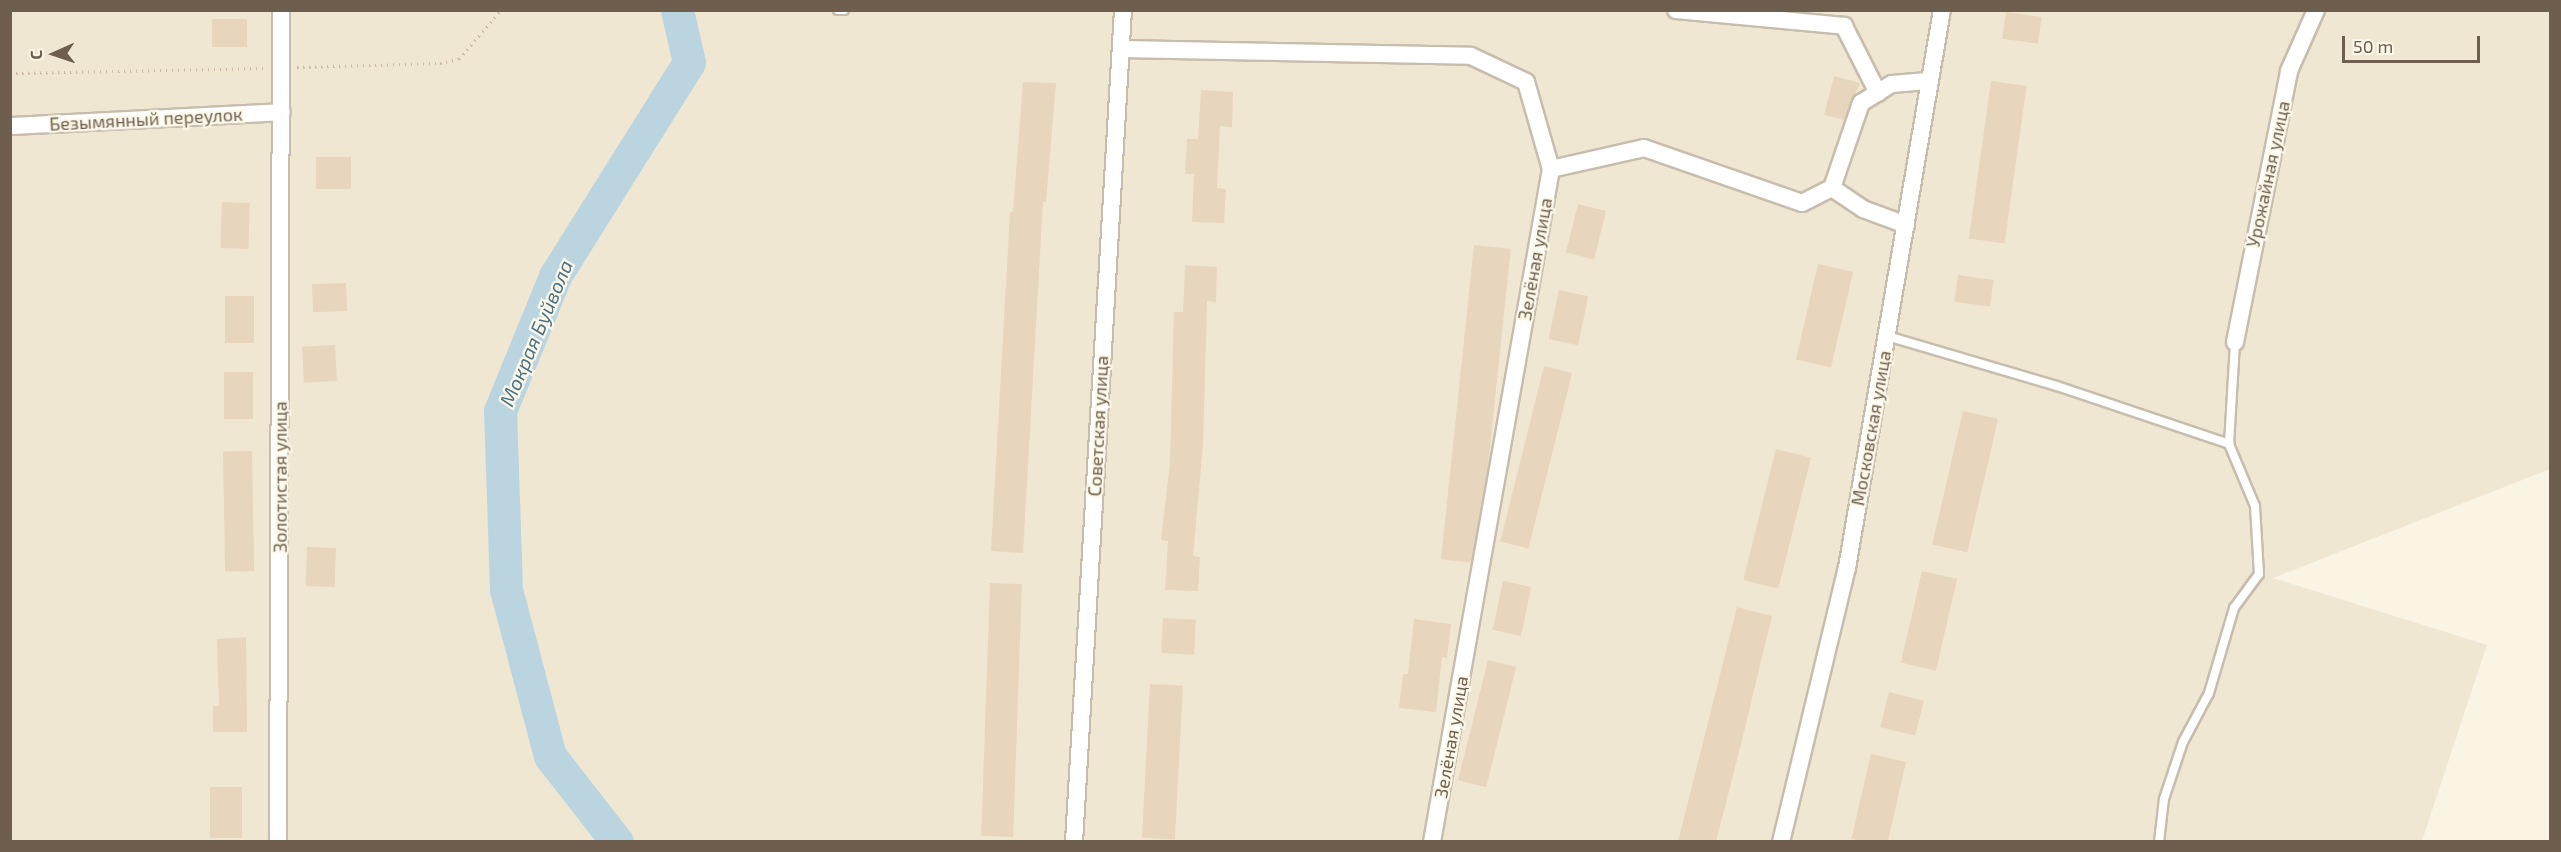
<!DOCTYPE html>
<meta charset="utf-8">
<style>
body{margin:0}
#map{position:relative;width:2561px;height:852px;overflow:hidden;background:#f9f4e4;font-family:"Exo 2",sans-serif}
div>[style]{position:absolute}
.residential>*{inset:0;background:#f0e7d3}
.river>*{height:33px;margin:-16.5px;padding:0 16.5px;transform-origin:16.5px;border-radius:16.5px;background:#bbd5e0}
.building>*{inset:0;background:#e8d5bd;transform-origin:0 0}
.path>*{height:3px;margin-top:-1.5px;transform-origin:0;background:repeating-linear-gradient(90deg,#cfbba2 0 1.5px,transparent 0 6px)}
.roads{filter:drop-shadow(2px 0 #c8bdac) drop-shadow(-2px 0 #c8bdac) drop-shadow(0 2px #c8bdac) drop-shadow(0 -2px #c8bdac)}
.service>*{height:8px;margin:-4px;padding:0 4px;transform-origin:4px;border-radius:4px;background:#fff}
.minor>*{height:16px;margin:-8px;padding:0 8px;transform-origin:8px;border-radius:8px;background:#fff}
span{translate:-50% -50%;white-space:nowrap;text-align:center;line-height:1.15;-webkit-text-stroke:4.5px #fcf8e9;paint-order:stroke}
.street-label{font-size:18px;color:#6e5e4d}
.water-label{font-size:20px;color:#4c7385;font-style:italic}
.frame{position:absolute;inset:0;border:12px solid #6e5e4d;pointer-events:none}
.north{position:absolute;left:24px;top:24px;width:60px;height:60px;-webkit-text-stroke:4px #fcf8e9;paint-order:stroke;rotate:267deg;font-size:16px;font-weight:700;line-height:24px;text-align:center;color:#6e5e4d}
.north::after{content:'';display:block;margin:auto;width:21px;height:27px;background:#6e5e4d;clip-path:polygon(50% 0,100% 100%,50% 72%,0 100%)}
.scale{position:absolute;left:2342px;top:36px;width:138px;height:27px;box-sizing:border-box;border:3px solid #6e5e4d;border-top:0;padding-left:8px;font-size:18px;line-height:21px;white-space:nowrap;color:#6e5e4d;-webkit-text-stroke:4px #fcf8e9;paint-order:stroke}
</style>
<div id="map">
<div class="residential">
<div style="clip-path:polygon(10px 11px,2550px 11px,2550px 469px,2273px 578px,2487px 645px,2422px 841px,11px 841px)"></div>
</div>
<div class="river">
<div style="left:617px;top:842px;width:109px;rotate:-127.9deg"></div>
<div style="left:550px;top:756px;width:172px;rotate:-104.8deg"></div>
<div style="left:506px;top:590px;width:179px;rotate:-91.9deg"></div>
<div style="left:500px;top:411px;width:146px;rotate:-67.8deg"></div>
<div style="left:555px;top:276px;width:252px;rotate:-57.9deg"></div>
<div style="left:689px;top:62px;width:53px;rotate:-103deg"></div>
</div>
<div class="building">
<div style="left:2006px;top:12px;width:36px;height:27px;rotate:8deg"></div>
<div style="left:212px;top:19px;width:35px;height:28px"></div>
<div style="clip-path:polygon(1834px 76px,1860px 83px,1844px 120px,1824px 115px)"></div>
<div style="left:1991px;top:81px;width:36px;height:159px;rotate:8deg"></div>
<div style="clip-path:polygon(1023px 82px,1056px 83px,1046px 202px,1043px 202px,1023px 553px,991px 551px,1010px 212px,1013px 212px)"></div>
<div style="clip-path:polygon(1201px 90px,1233px 92px,1232px 127px,1220px 126px,1217px 188px,1226px 189px,1224px 223px,1192px 222px,1194px 174px,1185px 174px,1187px 139px,1198px 139px)"></div>
<div style="left:351px;top:157px;width:32px;height:35px;rotate:90deg"></div>
<div style="left:222px;top:202px;width:28px;height:46px;rotate:2deg"></div>
<div style="left:1578px;top:204px;width:29px;height:50px;rotate:14deg"></div>
<div style="left:1474px;top:245px;width:37px;height:316px;rotate:6deg"></div>
<div style="left:1818px;top:264px;width:36px;height:98px;rotate:13deg"></div>
<div style="clip-path:polygon(1185px 265px,1217px 267px,1216px 302px,1207px 301px,1203px 445px,1193px 556px,1200px 557px,1198px 591px,1165px 590px,1168px 541px,1161px 540px,1170px 462px,1174px 312px,1183px 312px)"></div>
<div style="left:1958px;top:275px;width:36px;height:27px;rotate:8deg"></div>
<div style="left:346px;top:283px;width:28px;height:34px;rotate:88deg"></div>
<div style="left:1559px;top:290px;width:30px;height:50px;rotate:12deg"></div>
<div style="left:225px;top:296px;width:29px;height:47px"></div>
<div style="left:335px;top:345px;width:36px;height:33px;rotate:87deg"></div>
<div style="left:1544px;top:366px;width:29px;height:181px;rotate:14deg"></div>
<div style="left:224px;top:372px;width:29px;height:47px"></div>
<div style="left:1963px;top:411px;width:36px;height:137px;rotate:13deg"></div>
<div style="left:1776px;top:449px;width:36px;height:135px;rotate:14deg"></div>
<div style="left:252px;top:451px;width:120px;height:29px;rotate:89deg"></div>
<div style="left:307px;top:547px;width:29px;height:39px;rotate:2deg"></div>
<div style="left:1922px;top:571px;width:36px;height:94px;rotate:13deg"></div>
<div style="left:1503px;top:581px;width:29px;height:50px;rotate:12deg"></div>
<div style="left:990px;top:583px;width:32px;height:253px;rotate:2deg"></div>
<div style="clip-path:polygon(1737px 607px,1772px 616px,1742px 740px,1716px 842px,1678px 842px)"></div>
<div style="left:1163px;top:618px;width:33px;height:35px;rotate:3deg"></div>
<div style="clip-path:polygon(1414px 619px,1451px 624px,1447px 658px,1442px 657px,1436px 712px,1399px 708px,1403px 674px,1408px 674px)"></div>
<div style="clip-path:polygon(246px 637px,247px 732px,213px 732px,213px 706px,219px 706px,217px 639px)"></div>
<div style="left:1488px;top:660px;width:29px;height:124px;rotate:14deg"></div>
<div style="left:1150px;top:684px;width:33px;height:154px;rotate:3deg"></div>
<div style="left:1889px;top:692px;width:36px;height:36px;rotate:14deg"></div>
<div style="left:1871px;top:754px;width:36px;height:87px;rotate:13deg"></div>
<div style="left:210px;top:787px;width:32px;height:51px"></div>
</div>
<div class="path">
<div style="left:297px;top:67px;width:143px;rotate:-1.6deg"></div>
<div style="left:440px;top:63px;width:19px;rotate:-12deg"></div>
<div style="left:459px;top:59px;width:65px;rotate:-49.4deg"></div>
<div style="left:10px;top:73px;width:254px;rotate:-1.1deg"></div>
</div>
<div class="roads">
<div class="service">
<div style="left:838px;top:10px;width:6px"></div>
<div style="left:1887px;top:336px;width:177px;rotate:16.4deg"></div>
<div style="left:2057px;top:386px;width:182px;rotate:18.6deg"></div>
<div style="left:2159px;top:842px;width:43px;rotate:-83.4deg"></div>
<div style="left:2164px;top:799px;width:60px;rotate:-71.6deg"></div>
<div style="left:2183px;top:742px;width:55px;rotate:-62deg"></div>
<div style="left:2209px;top:693px;width:89px;rotate:-73.6deg"></div>
<div style="left:2234px;top:608px;width:42px;rotate:-53.7deg"></div>
<div style="left:2259px;top:574px;width:68px;rotate:-93.4deg"></div>
<div style="left:2255px;top:506px;width:67px;rotate:-112.8deg"></div>
<div style="left:2229px;top:444px;width:102px;rotate:-86.6deg"></div>
</div>
<div class="minor">
<div style="left:1676px;top:10px;width:169px;rotate:5.4deg"></div>
<div style="left:1844px;top:26px;width:75px;rotate:63.1deg"></div>
<div style="left:1121px;top:49px;width:350px;rotate:1.1deg"></div>
<div style="left:1471px;top:56px;width:61px;rotate:25.3deg"></div>
<div style="left:1526px;top:82px;width:91px;rotate:74deg"></div>
<div style="left:1551px;top:169px;width:683px;rotate:100.03deg"></div>
<div style="left:10px;top:126px;width:272px;rotate:-2.9deg"></div>
<div style="left:1551px;top:169px;width:95px;rotate:-12.7deg"></div>
<div style="left:1644px;top:148px;width:167px;rotate:19.2deg"></div>
<div style="left:1802px;top:203px;width:34px;rotate:-27deg"></div>
<div style="left:1832px;top:188px;width:90px;rotate:-71.2deg"></div>
<div style="left:1861px;top:103px;width:36px;rotate:-32deg"></div>
<div style="left:1892px;top:84px;width:38px;rotate:-5deg"></div>
<div style="left:1832px;top:188px;width:37px;rotate:34deg"></div>
<div style="left:1863px;top:209px;width:46px;rotate:20.4deg"></div>
<div style="left:2235px;top:342px;width:276px;rotate:-78.7deg"></div>
<div style="left:2289px;top:71px;width:67px;rotate:-66.1deg"></div>
<div style="left:278px;top:842px;width:832px;rotate:-89.79deg"></div>
<div style="left:1074px;top:842px;width:833px;rotate:-86.63deg"></div>
<div style="left:1781px;top:842px;width:282px;rotate:-76.5deg"></div>
<div style="left:1847px;top:568px;width:566px;rotate:-80.34deg"></div>
</div>
</div>
<div class="street-label">
<span style="left:146px;top:119px;rotate:-3deg">Безымянный переулок</span>
<span style="left:2268px;top:174px;rotate:-78deg">Урожайная улица</span>
<span style="left:1535px;top:259px;rotate:-80deg">Зелёная улица</span>
<span style="left:1098px;top:426px;rotate:-87deg">Советская улица</span>
<span style="left:1871px;top:428px;rotate:-80deg">Московская улица</span>
<span style="left:280px;top:477px;rotate:-90deg">Золотистая улица</span>
<span style="left:1451px;top:737px;rotate:-80deg">Зелёная улица</span>
</div>
<div class="water-label">
<span style="left:536px;top:333px;rotate:-67deg">Мокрая Буйвола</span>
</div>
<div class="frame"></div>
<div class="north">С</div>
<div class="scale">50 m</div>
</div>
